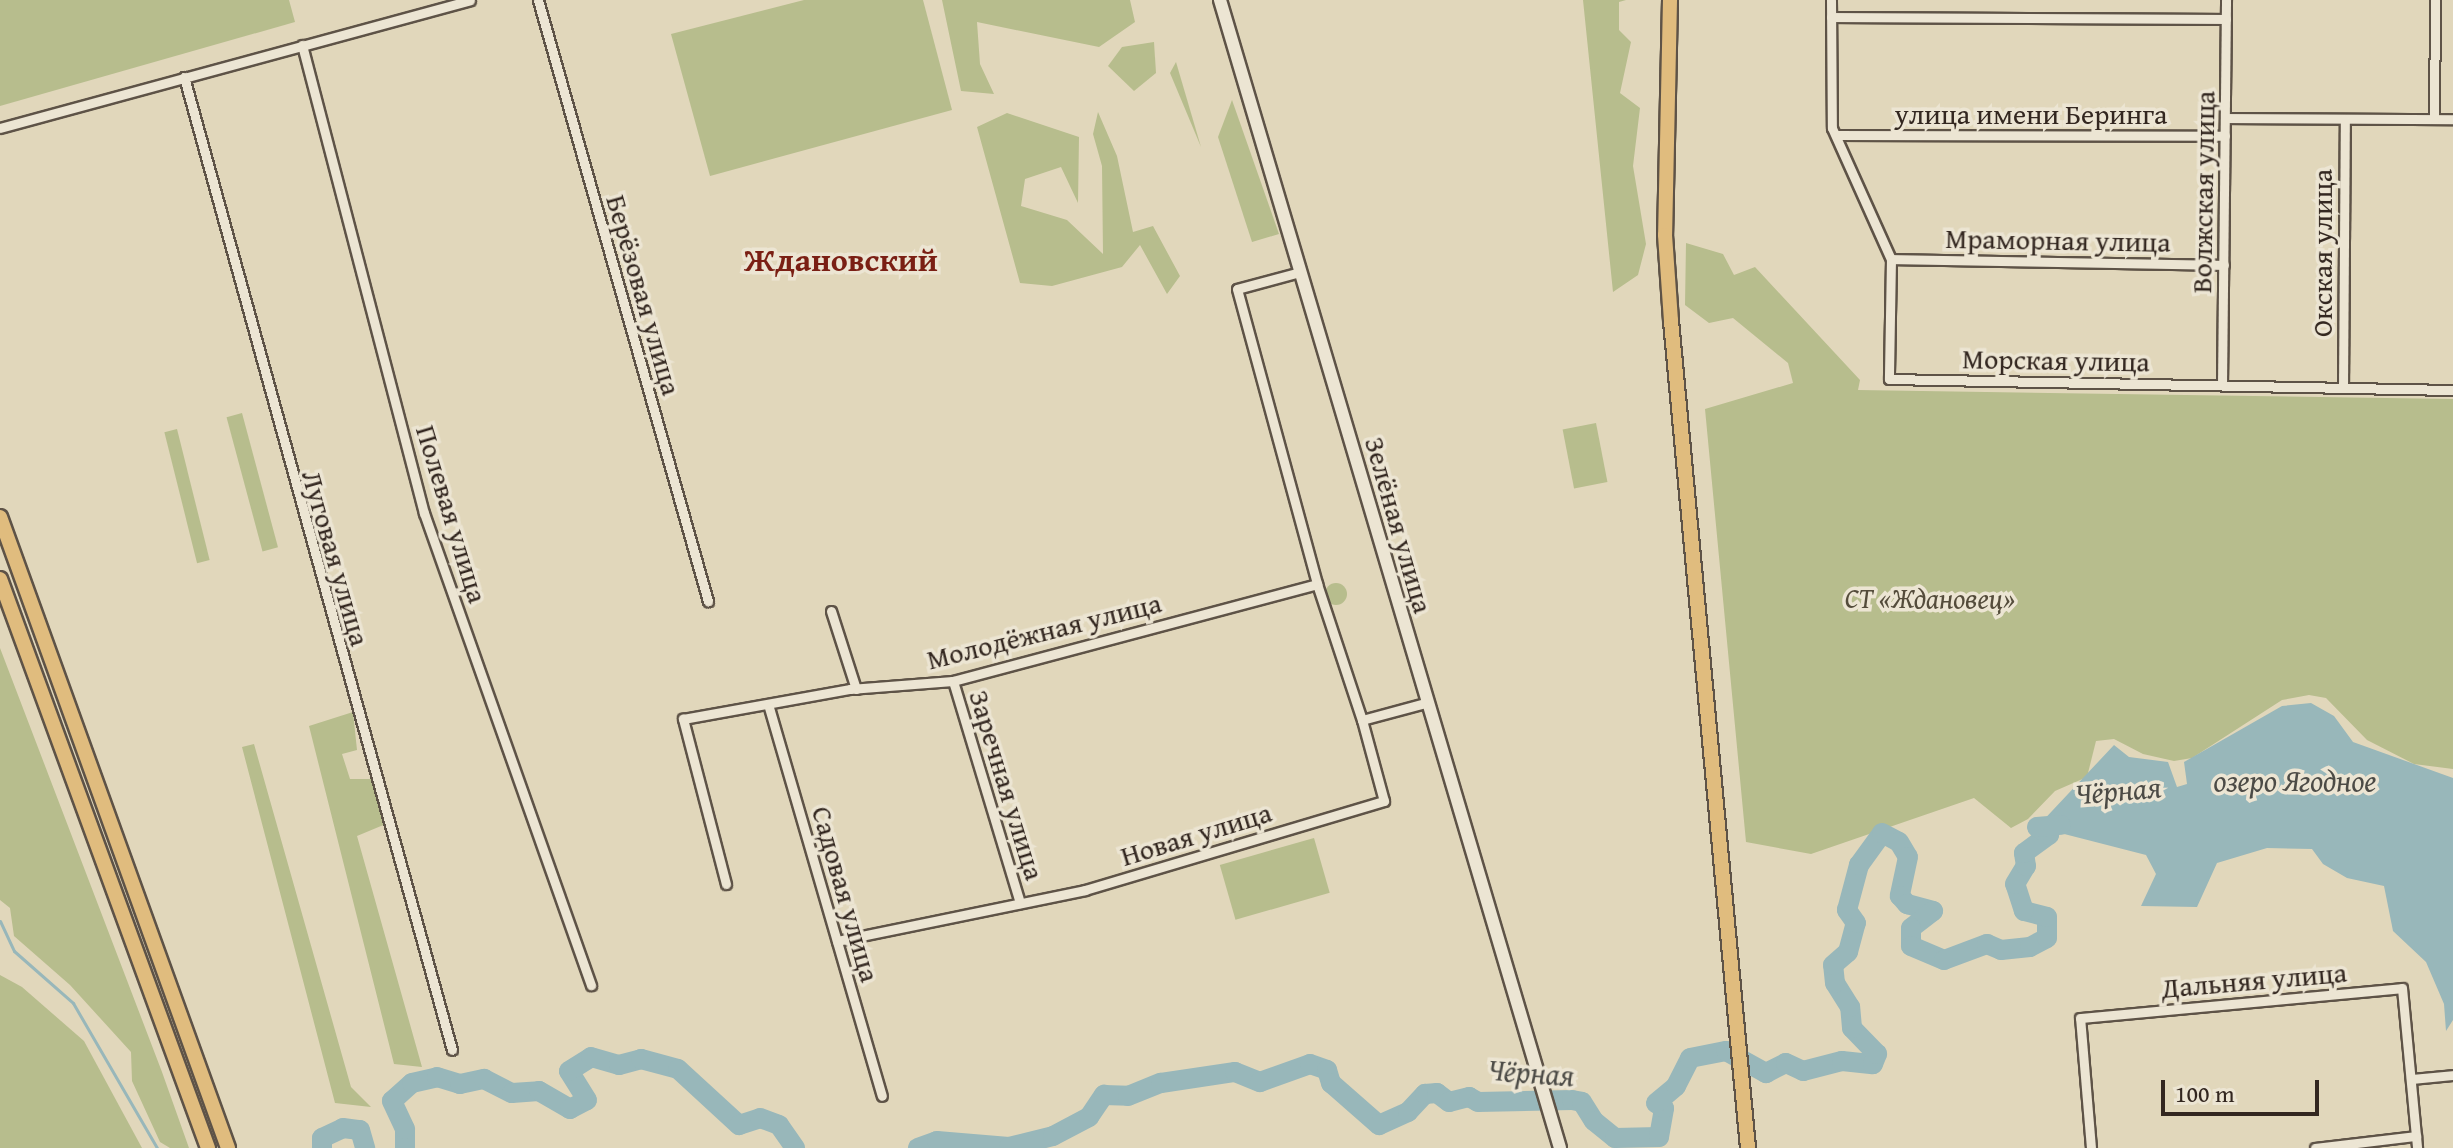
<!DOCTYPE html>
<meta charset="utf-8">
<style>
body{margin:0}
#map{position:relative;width:2453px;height:1148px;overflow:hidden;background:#e1d7bb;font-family:"Gentium Book Plus",serif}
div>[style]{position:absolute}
.green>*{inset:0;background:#b7bd8d;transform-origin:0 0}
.round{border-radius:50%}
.water>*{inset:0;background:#98b7ba}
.stream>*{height:3px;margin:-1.5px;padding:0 1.5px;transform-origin:1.5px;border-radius:1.5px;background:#98b7ba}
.river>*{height:20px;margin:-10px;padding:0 10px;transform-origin:10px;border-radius:10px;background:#98b7ba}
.roads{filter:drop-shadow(2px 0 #5e5347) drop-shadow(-2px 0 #5e5347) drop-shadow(0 2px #5e5347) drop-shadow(0 -2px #5e5347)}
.minor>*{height:9px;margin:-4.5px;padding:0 4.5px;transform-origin:4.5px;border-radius:4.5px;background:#ece5d3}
.tertiary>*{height:12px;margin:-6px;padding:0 6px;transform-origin:6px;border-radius:6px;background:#ece5d3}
.primary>*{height:14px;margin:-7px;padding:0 7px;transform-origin:7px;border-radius:7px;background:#e0bc7e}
span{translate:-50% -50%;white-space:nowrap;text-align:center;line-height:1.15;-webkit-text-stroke:7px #ece5d3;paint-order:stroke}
.street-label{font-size:28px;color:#332720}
.park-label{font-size:28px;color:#544c3b;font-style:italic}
.water-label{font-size:30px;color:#4c4b46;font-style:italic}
.quarter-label{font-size:32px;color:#7a1f14;font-weight:700}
.scale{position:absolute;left:2161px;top:1080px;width:158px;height:36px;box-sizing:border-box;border:4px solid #332720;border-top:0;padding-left:10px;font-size:24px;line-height:28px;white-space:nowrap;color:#332720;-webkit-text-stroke:6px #ece5d3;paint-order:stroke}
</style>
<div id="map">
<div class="green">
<div style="clip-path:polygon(0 0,289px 0,295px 22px,0 106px)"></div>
<div style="clip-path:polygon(804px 0,923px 0,952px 110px,710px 176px,671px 34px)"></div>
<div style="clip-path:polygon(942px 0,1130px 0,1135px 22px,1099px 47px,977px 22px,980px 64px,994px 94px,961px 91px)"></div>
<div style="clip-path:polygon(1583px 0,1626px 0,1619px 2px,1619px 30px,1631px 42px,1620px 93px,1640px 108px,1633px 166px,1646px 244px,1638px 275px,1613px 292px)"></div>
<div style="clip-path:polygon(1154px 42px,1156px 73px,1134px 91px,1108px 66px,1122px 47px)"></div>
<div style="clip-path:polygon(1176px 62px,1201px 147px,1170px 73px)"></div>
<div style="clip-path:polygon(1232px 100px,1279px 234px,1252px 242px,1218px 137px)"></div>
<div style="clip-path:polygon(1098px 112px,1117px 156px,1133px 232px,1153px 226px,1180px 276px,1167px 294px,1140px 245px,1122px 267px,1052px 286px,1020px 283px,977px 127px,1007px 113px,1079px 137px,1078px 203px,1061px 167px,1025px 179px,1021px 206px,1067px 220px,1103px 254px,1102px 166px,1093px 134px)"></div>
<div style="clip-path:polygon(1686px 243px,1723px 254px,1734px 275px,1755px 267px,1860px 380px,1858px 390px,2453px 399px,2453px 769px,2414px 764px,2367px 740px,2326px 698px,2309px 695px,2282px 700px,2192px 758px,2174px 761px,2143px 754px,2114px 739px,2096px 741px,2087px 777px,2055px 791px,2028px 819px,2011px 828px,1974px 798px,1811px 854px,1746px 842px,1705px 409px,1793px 383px,1788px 363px,1733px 318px,1709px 323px,1685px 305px)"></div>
<div style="left:242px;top:413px;width:139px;height:16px;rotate:75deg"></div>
<div style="left:1596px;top:423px;width:60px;height:34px;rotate:79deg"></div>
<div style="left:177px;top:429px;width:135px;height:13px;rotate:76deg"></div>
<div class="round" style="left:1325px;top:583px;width:22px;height:22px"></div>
<div style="clip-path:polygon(0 648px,162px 1072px,189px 1148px,170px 1148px,160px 1142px,132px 1081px,131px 1052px,70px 985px,14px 936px,10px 908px,0 900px)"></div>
<div style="clip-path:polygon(353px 712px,357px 750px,342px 754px,350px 779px,382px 779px,393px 821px,357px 836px,422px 1067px,394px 1064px,309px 726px)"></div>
<div style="clip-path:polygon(254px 744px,351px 1087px,371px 1107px,335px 1103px,242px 747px)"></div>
<div style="left:1314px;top:838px;width:57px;height:98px;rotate:74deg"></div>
<div style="clip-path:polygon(0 975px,22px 987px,84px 1041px,142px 1148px,0 1148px)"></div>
</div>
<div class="water">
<div style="clip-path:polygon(2311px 703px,2334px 716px,2353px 742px,2453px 778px,2453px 1020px,2446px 1031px,2444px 1004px,2426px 962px,2393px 931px,2384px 886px,2347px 878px,2323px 864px,2312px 849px,2267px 848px,2217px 863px,2197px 907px,2141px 906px,2156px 874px,2146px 855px,2037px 827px,2114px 745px,2129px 757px,2168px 762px,2177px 787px,2187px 784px,2184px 762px,2282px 706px)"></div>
</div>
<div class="stream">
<div style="left:0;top:921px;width:33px;rotate:65deg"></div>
<div style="left:14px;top:951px;width:79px;rotate:41.4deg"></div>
<div style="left:73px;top:1003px;width:168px;rotate:59.9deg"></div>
</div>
<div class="river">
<div style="left:322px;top:1148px;width:10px;rotate:-90deg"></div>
<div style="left:322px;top:1138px;width:23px;rotate:-25deg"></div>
<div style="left:343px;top:1128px;width:17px;rotate:7deg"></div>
<div style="left:360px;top:1130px;width:19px;rotate:74deg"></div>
<div style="left:405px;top:1148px;width:19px;rotate:-90deg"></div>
<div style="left:405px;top:1129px;width:31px;rotate:-115deg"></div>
<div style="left:392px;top:1101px;width:27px;rotate:-42deg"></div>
<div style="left:412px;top:1083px;width:26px;rotate:-13deg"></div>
<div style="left:437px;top:1077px;width:24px;rotate:17deg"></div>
<div style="left:460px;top:1084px;width:25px;rotate:-12deg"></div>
<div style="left:484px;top:1079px;width:31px;rotate:27deg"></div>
<div style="left:512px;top:1093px;width:27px;rotate:-4deg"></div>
<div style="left:539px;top:1091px;width:36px;rotate:30deg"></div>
<div style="left:570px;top:1109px;width:19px;rotate:-28deg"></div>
<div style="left:587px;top:1100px;width:34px;rotate:-122deg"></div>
<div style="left:569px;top:1071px;width:26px;rotate:-32deg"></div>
<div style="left:591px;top:1057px;width:29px;rotate:16deg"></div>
<div style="left:619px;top:1065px;width:23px;rotate:-15deg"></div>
<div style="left:641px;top:1059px;width:38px;rotate:15deg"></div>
<div style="left:678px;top:1069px;width:83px;rotate:42.6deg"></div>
<div style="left:739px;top:1125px;width:22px;rotate:-18deg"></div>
<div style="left:760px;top:1118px;width:20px;rotate:20deg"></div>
<div style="left:779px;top:1125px;width:28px;rotate:55deg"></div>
<div style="left:918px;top:1148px;width:20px;rotate:-20deg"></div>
<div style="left:937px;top:1141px;width:72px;rotate:4.8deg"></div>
<div style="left:1009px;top:1147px;width:45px;rotate:-14deg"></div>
<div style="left:1053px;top:1136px;width:41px;rotate:-27.8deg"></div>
<div style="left:1089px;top:1117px;width:27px;rotate:-56deg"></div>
<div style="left:1104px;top:1095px;width:24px;rotate:2deg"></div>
<div style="left:1128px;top:1096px;width:35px;rotate:-22deg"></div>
<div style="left:1161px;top:1083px;width:75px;rotate:-8.5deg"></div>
<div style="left:1235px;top:1072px;width:27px;rotate:22deg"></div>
<div style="left:1260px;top:1082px;width:53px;rotate:-19.8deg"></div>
<div style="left:1310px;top:1064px;width:18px;rotate:19deg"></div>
<div style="left:1327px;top:1070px;width:14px;rotate:73deg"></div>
<div style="left:1331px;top:1083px;width:64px;rotate:41.2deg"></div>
<div style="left:1379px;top:1125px;width:32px;rotate:-24deg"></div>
<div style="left:1408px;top:1112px;width:25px;rotate:-47deg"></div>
<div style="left:1425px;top:1094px;width:12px;rotate:-5deg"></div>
<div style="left:1437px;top:1093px;width:15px;rotate:37deg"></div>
<div style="left:1449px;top:1102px;width:21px;rotate:-14deg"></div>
<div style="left:1469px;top:1097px;width:10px;rotate:29deg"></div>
<div style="left:1478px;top:1102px;width:94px;rotate:-1.2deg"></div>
<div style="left:1572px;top:1100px;width:10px;rotate:11deg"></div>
<div style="left:1582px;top:1102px;width:22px;rotate:58deg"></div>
<div style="left:1594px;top:1121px;width:27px;rotate:39deg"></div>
<div style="left:1615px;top:1138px;width:44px;rotate:-1.3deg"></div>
<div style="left:1659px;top:1137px;width:29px;rotate:-80deg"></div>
<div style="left:1664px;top:1108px;width:9px;rotate:-148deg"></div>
<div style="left:1656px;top:1103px;width:26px;rotate:-40deg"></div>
<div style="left:1676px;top:1086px;width:31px;rotate:-63deg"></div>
<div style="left:1690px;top:1058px;width:37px;rotate:-11deg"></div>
<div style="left:1726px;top:1051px;width:46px;rotate:28.8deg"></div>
<div style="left:1766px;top:1073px;width:22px;rotate:-27deg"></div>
<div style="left:1786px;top:1063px;width:19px;rotate:25deg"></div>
<div style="left:1803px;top:1071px;width:40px;rotate:-14.4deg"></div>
<div style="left:1842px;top:1061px;width:31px;rotate:6deg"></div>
<div style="left:1873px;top:1064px;width:11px;rotate:-68deg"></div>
<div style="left:1877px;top:1054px;width:36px;rotate:-134deg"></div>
<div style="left:1852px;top:1028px;width:21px;rotate:-95deg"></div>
<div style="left:1850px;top:1007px;width:28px;rotate:-122deg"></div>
<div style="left:1835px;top:983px;width:18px;rotate:-96deg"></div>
<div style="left:1833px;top:965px;width:20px;rotate:-41deg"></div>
<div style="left:1848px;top:952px;width:30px;rotate:-75deg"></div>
<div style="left:1856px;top:923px;width:16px;rotate:-125deg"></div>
<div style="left:1847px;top:910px;width:47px;rotate:-75.1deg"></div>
<div style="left:1859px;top:865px;width:39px;rotate:-54deg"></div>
<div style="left:1882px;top:833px;width:19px;rotate:28deg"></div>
<div style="left:1899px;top:842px;width:17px;rotate:59deg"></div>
<div style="left:1908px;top:857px;width:40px;rotate:102deg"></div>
<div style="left:1900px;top:896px;width:11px;rotate:49deg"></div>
<div style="left:1907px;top:904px;width:27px;rotate:15deg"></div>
<div style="left:1933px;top:911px;width:28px;rotate:142deg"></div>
<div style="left:1911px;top:928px;width:18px;rotate:90deg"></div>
<div style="left:1911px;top:946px;width:36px;rotate:23deg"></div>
<div style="left:1944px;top:960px;width:46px;rotate:-20.4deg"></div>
<div style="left:1987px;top:944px;width:15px;rotate:23deg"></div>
<div style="left:2001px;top:950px;width:29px;rotate:-6deg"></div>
<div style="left:2030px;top:947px;width:19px;rotate:-28deg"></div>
<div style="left:2047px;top:938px;width:21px;rotate:-90deg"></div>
<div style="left:2047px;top:917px;width:24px;rotate:-165deg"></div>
<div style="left:2024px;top:911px;width:28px;rotate:-108deg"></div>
<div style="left:2015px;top:884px;width:21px;rotate:-59deg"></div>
<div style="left:2026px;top:866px;width:13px;rotate:-99deg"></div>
<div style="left:2024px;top:853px;width:31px;rotate:-36deg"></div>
<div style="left:2049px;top:835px;width:14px;rotate:-146deg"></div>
<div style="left:2037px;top:827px;width:24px;rotate:-5deg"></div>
</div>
<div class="roads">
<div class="minor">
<div style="left:538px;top:0;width:625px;rotate:74.21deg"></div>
<div style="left:1831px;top:0;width:128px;rotate:89.6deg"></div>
<div style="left:1832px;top:128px;width:144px;rotate:65.8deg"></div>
<div style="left:1891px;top:259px;width:120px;rotate:91deg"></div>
<div style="left:1889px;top:379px;width:564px;rotate:1.12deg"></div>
<div style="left:1831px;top:17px;width:395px;rotate:0.3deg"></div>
<div style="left:302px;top:45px;width:484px;rotate:75.4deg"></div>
<div style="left:424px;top:513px;width:501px;rotate:70.52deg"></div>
<div style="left:184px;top:77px;width:1009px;rotate:74.6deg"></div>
<div style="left:2225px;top:118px;width:228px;rotate:0.3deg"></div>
<div style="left:2434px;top:119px;width:119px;rotate:-89.5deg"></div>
<div style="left:0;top:128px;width:487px;rotate:-15.2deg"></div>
<div style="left:1836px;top:135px;width:389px;rotate:0.1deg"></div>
<div style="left:1891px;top:259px;width:333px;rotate:1deg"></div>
<div style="left:1300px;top:272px;width:65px;rotate:164.9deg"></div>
<div style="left:1237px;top:289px;width:306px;rotate:74.8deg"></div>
<div style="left:1317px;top:584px;width:143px;rotate:71.7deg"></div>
<div style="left:1362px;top:720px;width:65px;rotate:-15.1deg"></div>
<div style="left:2222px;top:385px;width:385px;rotate:-89.4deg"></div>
<div style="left:2343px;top:387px;width:268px;rotate:-89.6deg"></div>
<div style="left:831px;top:611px;width:82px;rotate:72.2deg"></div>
<div style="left:953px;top:681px;width:232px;rotate:73.2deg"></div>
<div style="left:768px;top:704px;width:408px;rotate:73.8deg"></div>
<div style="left:726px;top:884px;width:171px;rotate:-104.6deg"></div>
<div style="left:683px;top:719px;width:170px;rotate:-10.2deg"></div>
<div style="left:850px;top:689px;width:103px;rotate:-4.4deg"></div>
<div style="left:953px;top:681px;width:377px;rotate:-14.9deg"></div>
<div style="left:837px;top:941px;width:253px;rotate:-11.6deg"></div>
<div style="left:1085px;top:890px;width:312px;rotate:-16.6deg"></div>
<div style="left:1384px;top:801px;width:84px;rotate:-105.2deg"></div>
<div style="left:2411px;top:1079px;width:42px;rotate:-5.4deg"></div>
<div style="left:2091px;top:1148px;width:130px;rotate:-94.8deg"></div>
<div style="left:2080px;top:1018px;width:323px;rotate:-5.3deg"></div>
<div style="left:2402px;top:988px;width:161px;rotate:84.6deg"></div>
<div style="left:2315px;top:1148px;width:102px;rotate:-6.8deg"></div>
</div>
<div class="tertiary">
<div style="left:1220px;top:0;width:1197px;rotate:73.5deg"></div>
</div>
<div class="primary">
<div style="left:1670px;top:0;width:235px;rotate:91.2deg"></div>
<div style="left:1665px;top:235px;width:86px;rotate:86deg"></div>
<div style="left:1671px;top:321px;width:831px;rotate:84.68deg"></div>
<div style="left:0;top:517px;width:671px;rotate:70.13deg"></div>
<div style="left:0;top:579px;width:606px;rotate:69.92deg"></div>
</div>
</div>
<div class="street-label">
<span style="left:2031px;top:114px">улица имени Беринга</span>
<span style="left:2203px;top:192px;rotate:-89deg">Волжская улица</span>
<span style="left:2058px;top:240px;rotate:1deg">Мраморная улица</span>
<span style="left:2322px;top:253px;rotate:-90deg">Окская улица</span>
<span style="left:644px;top:295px;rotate:74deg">Берёзовая улица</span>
<span style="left:2056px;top:360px;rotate:1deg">Морская улица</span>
<span style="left:452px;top:514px;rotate:73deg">Полевая улица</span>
<span style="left:1399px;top:525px;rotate:74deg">Зелёная улица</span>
<span style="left:336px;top:558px;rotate:74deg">Луговая улица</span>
<span style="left:1044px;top:631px;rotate:-14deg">Молодёжная улица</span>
<span style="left:1007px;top:785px;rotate:73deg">Заречная улица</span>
<span style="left:1196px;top:834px;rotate:-17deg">Новая улица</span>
<span style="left:846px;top:894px;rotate:74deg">Садовая улица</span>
<span style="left:2254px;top:980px;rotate:-5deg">Дальняя улица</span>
</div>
<div class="park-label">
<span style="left:1930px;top:598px">СТ «Ждановец»</span>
</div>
<div class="water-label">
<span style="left:2295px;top:780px">озеро Ягодное</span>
<span style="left:2118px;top:790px;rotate:-5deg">Чёрная</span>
<span style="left:1531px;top:1072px;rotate:4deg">Чёрная</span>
</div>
<div class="quarter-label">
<span style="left:841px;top:260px">Ждановский</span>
</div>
<div class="scale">100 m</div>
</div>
